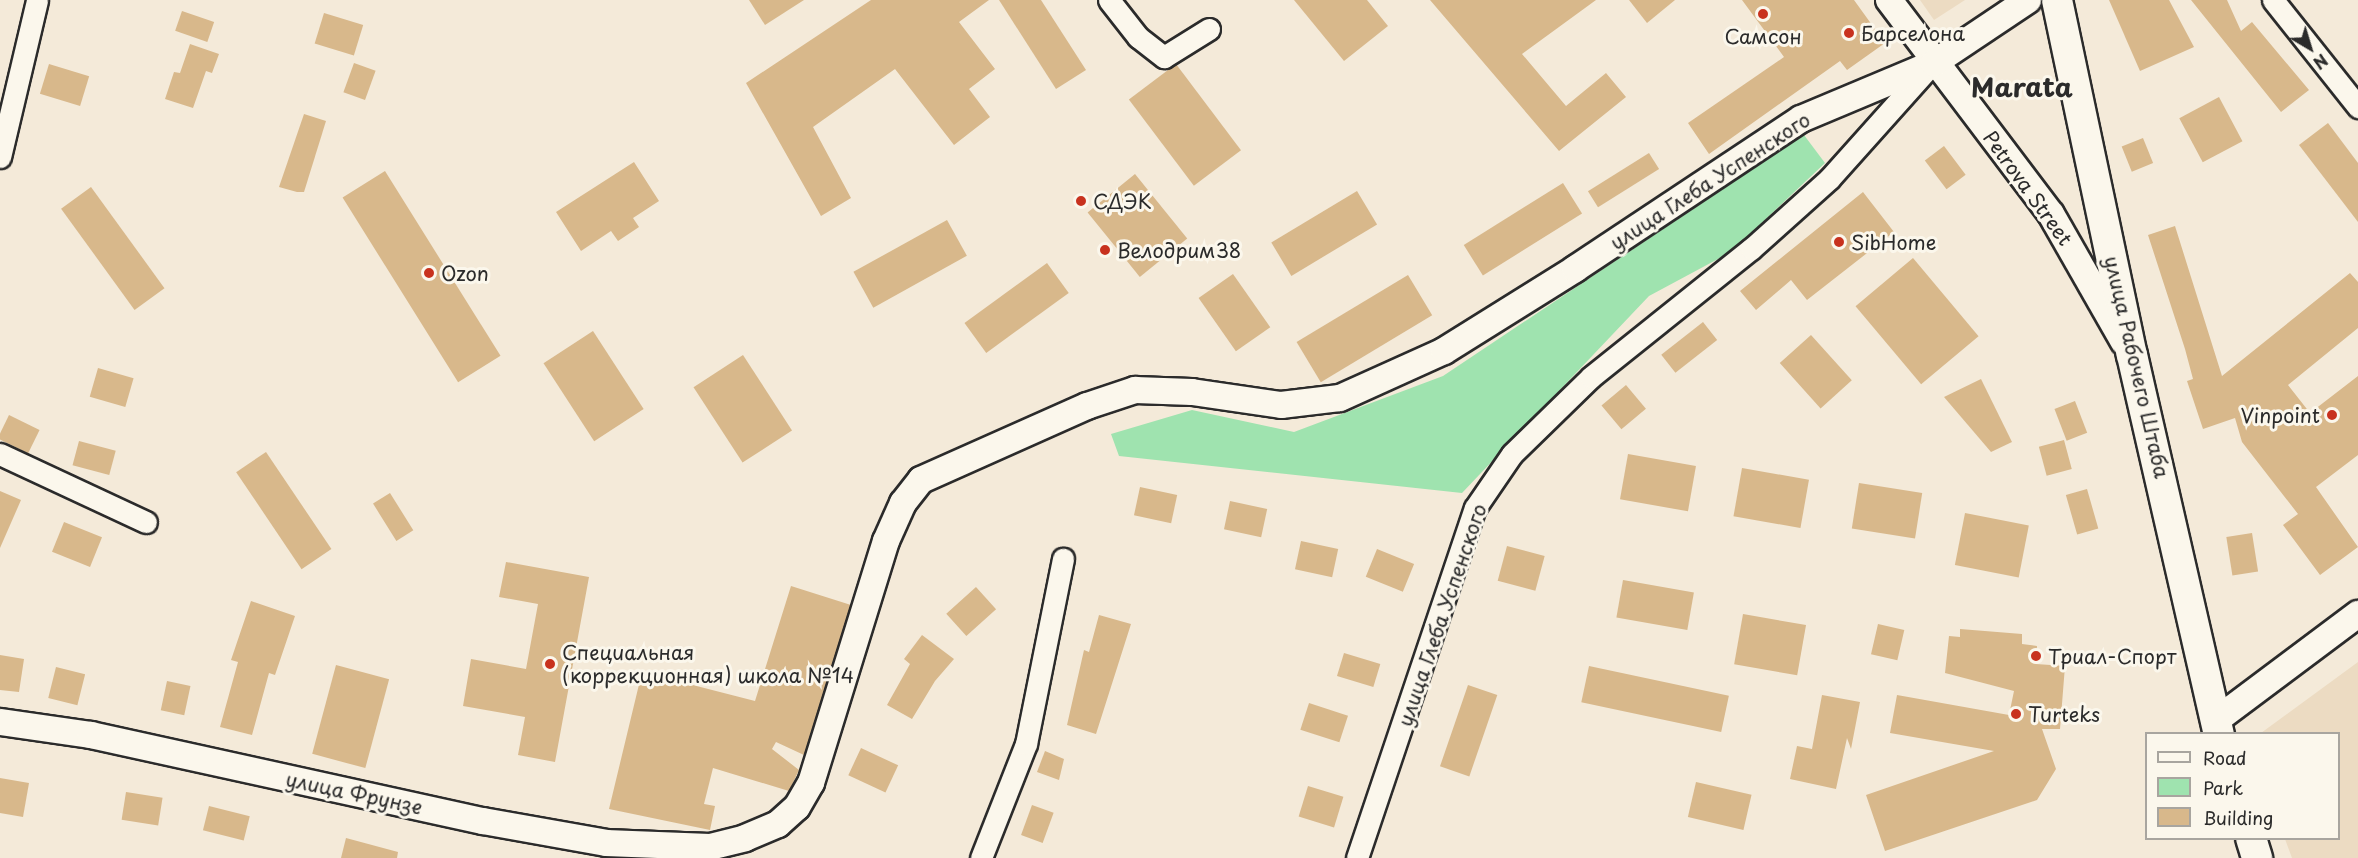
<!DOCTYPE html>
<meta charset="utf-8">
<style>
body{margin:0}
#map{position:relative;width:2358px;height:858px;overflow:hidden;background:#f4ead9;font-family:"Playpen Sans",sans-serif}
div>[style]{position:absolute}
.built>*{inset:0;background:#ecdbc2}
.green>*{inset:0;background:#9fe3af}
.building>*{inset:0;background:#d8b88b;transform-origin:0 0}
.roads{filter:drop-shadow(2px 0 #2b2b2b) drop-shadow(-2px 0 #2b2b2b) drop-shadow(0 2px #2b2b2b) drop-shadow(0 -2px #2b2b2b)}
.minor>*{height:21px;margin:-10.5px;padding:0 10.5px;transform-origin:10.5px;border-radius:10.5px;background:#fbf7ec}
.tertiary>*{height:26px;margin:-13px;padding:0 13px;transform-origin:13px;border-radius:13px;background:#fbf7ec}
.secondary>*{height:30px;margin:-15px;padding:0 15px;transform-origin:15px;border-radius:15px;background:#fbf7ec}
.dots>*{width:16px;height:16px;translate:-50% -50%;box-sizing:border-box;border:3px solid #fbf7ec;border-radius:50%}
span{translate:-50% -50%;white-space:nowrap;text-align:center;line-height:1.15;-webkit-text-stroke:6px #fbf7ec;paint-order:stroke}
.poi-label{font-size:20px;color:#2b2b2b}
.left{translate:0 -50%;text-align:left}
.right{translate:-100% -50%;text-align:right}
.street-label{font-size:20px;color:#2b2b2b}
.district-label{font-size:26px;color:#2b2b2b;font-weight:700}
.legend{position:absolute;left:2145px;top:732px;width:195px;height:108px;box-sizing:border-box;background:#fbf7ec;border:2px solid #a8a59f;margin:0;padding:8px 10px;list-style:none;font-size:18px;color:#2b2b2b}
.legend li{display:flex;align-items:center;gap:12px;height:30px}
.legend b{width:30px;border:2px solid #a8a59f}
.north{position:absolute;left:2280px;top:18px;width:60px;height:60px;-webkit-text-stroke:4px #fbf7ec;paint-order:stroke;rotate:142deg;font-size:16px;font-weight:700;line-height:24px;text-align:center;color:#2b2b2b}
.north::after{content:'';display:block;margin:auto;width:21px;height:27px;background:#2b2b2b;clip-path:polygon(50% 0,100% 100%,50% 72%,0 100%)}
</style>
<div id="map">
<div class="built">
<div style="clip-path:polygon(1920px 0,1965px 0,1934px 20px)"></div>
<div style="clip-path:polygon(2358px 662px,2358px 858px,2292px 858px,2285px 839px,2338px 838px,2338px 734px,2261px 733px)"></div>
</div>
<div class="green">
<div style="clip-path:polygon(1804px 135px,1825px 163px,1731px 252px,1649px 296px,1462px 493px,1119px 456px,1111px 434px,1192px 410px,1294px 432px,1443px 376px)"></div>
</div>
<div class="building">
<div style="clip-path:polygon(749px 0,804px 0,765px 25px)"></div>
<div style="clip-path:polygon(871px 0,989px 0,959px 22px,995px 69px,969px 89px,990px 117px,954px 145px,895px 69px,813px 127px,851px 198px,821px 216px,746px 83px)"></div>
<div style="clip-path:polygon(999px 0,1041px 0,1086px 70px,1056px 89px)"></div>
<div style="clip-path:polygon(1294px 0,1367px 0,1388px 26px,1344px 61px)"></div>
<div style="clip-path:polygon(1430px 0,1596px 0,1522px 54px,1566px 106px,1606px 73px,1626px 97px,1559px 151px)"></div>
<div style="clip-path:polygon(1629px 0,1675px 0,1647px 23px)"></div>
<div style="clip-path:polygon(1742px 0,1854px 0,1885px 43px,1847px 70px,1840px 61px,1709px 154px,1688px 123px,1784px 57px)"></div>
<div style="clip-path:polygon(2109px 0,2169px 0,2194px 47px,2140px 71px)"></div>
<div style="clip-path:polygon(2191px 0,2227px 0,2241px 31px,2252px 22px,2309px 90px,2281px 112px)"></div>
<div style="left:182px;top:11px;width:34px;height:21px;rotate:19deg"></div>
<div style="left:324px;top:13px;width:41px;height:32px;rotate:17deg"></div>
<div style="clip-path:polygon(190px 44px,219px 54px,212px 73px,206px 71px,193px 108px,165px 99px,174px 72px,180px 73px)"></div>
<div style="left:354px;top:63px;width:23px;height:31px;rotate:20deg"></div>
<div style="left:49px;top:64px;width:42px;height:31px;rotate:17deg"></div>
<div style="left:1176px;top:64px;width:108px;height:59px;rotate:53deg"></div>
<div style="left:2219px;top:97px;width:50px;height:45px;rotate:62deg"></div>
<div style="clip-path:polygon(304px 114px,326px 121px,304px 192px,297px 192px,279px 187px)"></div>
<div style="clip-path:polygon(2328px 123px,2358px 163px,2358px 222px,2299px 145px)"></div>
<div style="left:2143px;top:138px;width:27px;height:23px;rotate:68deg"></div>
<div style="left:1944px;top:146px;width:36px;height:24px;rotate:53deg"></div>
<div style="left:1649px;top:153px;width:19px;height:72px;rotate:58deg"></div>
<div style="clip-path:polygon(634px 162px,659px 201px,633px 218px,639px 227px,618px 241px,611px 231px,581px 251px,556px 212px)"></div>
<div style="left:385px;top:171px;width:218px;height:50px;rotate:58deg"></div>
<div style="left:1135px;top:174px;width:83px;height:61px;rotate:51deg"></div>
<div style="left:1563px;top:183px;width:36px;height:117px;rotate:58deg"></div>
<div style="left:91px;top:187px;width:125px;height:37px;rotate:54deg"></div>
<div style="left:1357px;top:191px;width:39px;height:100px;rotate:59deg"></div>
<div style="clip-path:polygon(1863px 192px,1894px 232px,1807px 300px,1791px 280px,1756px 310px,1740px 291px)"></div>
<div style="left:947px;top:220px;width:41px;height:107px;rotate:61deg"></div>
<div style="clip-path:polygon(2175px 226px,2222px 376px,2350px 273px,2358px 282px,2358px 328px,2288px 385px,2310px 413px,2358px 376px,2358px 455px,2316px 487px,2358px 547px,2320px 575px,2283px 525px,2298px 514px,2242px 442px,2235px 418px,2203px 429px,2187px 381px,2193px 379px,2185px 349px,2148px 235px)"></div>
<div style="left:1913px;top:258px;width:102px;height:75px;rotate:50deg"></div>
<div style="left:1047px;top:263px;width:37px;height:102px;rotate:54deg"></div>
<div style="left:1233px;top:274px;width:65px;height:42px;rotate:55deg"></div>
<div style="left:1408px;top:275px;width:47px;height:130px;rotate:59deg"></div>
<div style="left:1703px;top:322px;width:23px;height:53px;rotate:52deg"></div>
<div style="left:593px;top:331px;width:93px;height:59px;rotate:57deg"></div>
<div style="left:1811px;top:335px;width:61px;height:42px;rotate:48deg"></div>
<div style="left:743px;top:355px;width:90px;height:59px;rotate:57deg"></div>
<div style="left:98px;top:368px;width:37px;height:30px;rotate:16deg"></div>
<div style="clip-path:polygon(1981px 379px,2012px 442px,1991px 452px,1944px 397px)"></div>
<div style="left:1626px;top:385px;width:31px;height:32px;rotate:50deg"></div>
<div style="left:2075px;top:401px;width:34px;height:22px;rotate:69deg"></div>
<div style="left:9px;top:415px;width:34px;height:26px;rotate:26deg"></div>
<div style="left:2064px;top:440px;width:30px;height:26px;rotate:75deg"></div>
<div style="left:79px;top:441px;width:38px;height:25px;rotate:15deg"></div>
<div style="left:266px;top:452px;width:117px;height:36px;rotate:56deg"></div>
<div style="left:1628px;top:454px;width:69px;height:46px;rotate:10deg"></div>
<div style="left:1742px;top:468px;width:68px;height:49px;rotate:10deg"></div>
<div style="left:1859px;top:483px;width:64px;height:46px;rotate:9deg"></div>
<div style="left:1140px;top:487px;width:38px;height:29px;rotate:12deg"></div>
<div style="left:2087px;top:489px;width:41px;height:22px;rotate:74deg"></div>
<div style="clip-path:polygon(0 491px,21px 500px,0 548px)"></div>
<div style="left:390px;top:493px;width:44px;height:20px;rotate:58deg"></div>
<div style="left:1230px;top:501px;width:38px;height:29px;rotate:12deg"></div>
<div style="left:1965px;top:513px;width:65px;height:53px;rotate:11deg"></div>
<div style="left:64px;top:522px;width:41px;height:32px;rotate:22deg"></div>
<div style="left:2252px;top:533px;width:39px;height:26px;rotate:81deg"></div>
<div style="left:1301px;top:541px;width:38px;height:29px;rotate:12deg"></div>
<div style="left:1507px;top:546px;width:39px;height:36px;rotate:15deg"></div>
<div style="left:1377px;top:549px;width:40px;height:30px;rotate:22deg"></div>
<div style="clip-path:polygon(506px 562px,589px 577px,555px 762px,518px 755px,525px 717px,463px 706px,471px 659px,526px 669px,538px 604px,499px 597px)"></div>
<div style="left:1623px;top:580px;width:72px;height:38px;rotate:10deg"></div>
<div style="clip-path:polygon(791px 586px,851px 605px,804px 755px,776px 742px,772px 749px,799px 770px,789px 791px,713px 768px,704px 804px,715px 806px,710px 830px,609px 809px,642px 672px,755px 701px)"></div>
<div style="left:976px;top:587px;width:30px;height:40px;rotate:48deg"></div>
<div style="clip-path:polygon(251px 601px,295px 616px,275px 675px,269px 673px,252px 735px,220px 727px,238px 662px,231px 660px)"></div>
<div style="left:1743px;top:614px;width:64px;height:51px;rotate:10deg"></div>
<div style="clip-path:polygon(1099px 615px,1131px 624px,1096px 734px,1067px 725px,1084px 650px,1089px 652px)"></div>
<div style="left:1878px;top:624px;width:27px;height:31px;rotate:13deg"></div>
<div style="clip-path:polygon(1960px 629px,2022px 634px,2022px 644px,2037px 646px,2036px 664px,2065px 666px,2060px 729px,2042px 729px,2056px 769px,2037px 800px,1885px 851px,1866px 795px,1994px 751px,1890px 733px,1897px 695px,2009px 715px,2014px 691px,1945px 673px,1949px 636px,1960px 637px)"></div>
<div style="clip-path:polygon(922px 635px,954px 659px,935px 681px,912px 719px,887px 705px,910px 664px,904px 659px)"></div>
<div style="left:1344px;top:653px;width:38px;height:24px;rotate:17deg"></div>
<div style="clip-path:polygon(0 655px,24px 659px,19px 692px,0 690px)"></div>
<div style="left:336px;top:665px;width:55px;height:92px;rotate:15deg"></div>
<div style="left:1589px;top:666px;width:143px;height:37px;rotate:12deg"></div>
<div style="left:56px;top:667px;width:30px;height:32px;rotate:14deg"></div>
<div style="left:167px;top:681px;width:24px;height:30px;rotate:12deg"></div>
<div style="left:1468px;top:685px;width:31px;height:86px;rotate:19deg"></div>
<div style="clip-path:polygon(1822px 695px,1860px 702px,1851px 749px,1847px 738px,1836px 789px,1790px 779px,1797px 746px,1812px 749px)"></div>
<div style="left:1309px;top:703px;width:41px;height:28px;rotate:18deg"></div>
<div style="left:861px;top:748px;width:41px;height:30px;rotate:25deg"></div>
<div style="clip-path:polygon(1045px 751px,1064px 759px,1059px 780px,1037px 772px)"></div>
<div style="clip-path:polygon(0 778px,29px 783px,23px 817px,0 813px)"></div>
<div style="left:1696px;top:782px;width:57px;height:36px;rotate:13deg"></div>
<div style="left:1308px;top:786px;width:37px;height:32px;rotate:17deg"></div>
<div style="left:126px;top:792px;width:37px;height:28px;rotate:9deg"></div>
<div style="left:1032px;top:805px;width:23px;height:32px;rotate:20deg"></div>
<div style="left:209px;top:806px;width:42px;height:25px;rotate:14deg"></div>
<div style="clip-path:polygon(346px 838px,398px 852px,397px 858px,341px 858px)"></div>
</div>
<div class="roads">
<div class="minor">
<div style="left:1109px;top:0;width:47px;rotate:51.9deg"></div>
<div style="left:1138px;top:37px;width:33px;rotate:38deg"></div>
<div style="left:1164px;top:57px;width:53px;rotate:-31.9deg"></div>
<div style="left:2273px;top:0;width:137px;rotate:51.5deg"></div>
<div style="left:0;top:157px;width:161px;rotate:-76.7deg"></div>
<div style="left:0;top:454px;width:161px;rotate:25deg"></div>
<div style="left:981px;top:858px;width:123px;rotate:-68.5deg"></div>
<div style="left:1026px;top:744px;width:189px;rotate:-78.7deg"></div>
<div style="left:1357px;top:858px;width:369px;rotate:-71.4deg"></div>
<div style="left:1475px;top:508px;width:65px;rotate:-55.6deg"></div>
<div style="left:1512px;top:454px;width:110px;rotate:-44.3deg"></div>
<div style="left:1591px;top:377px;width:205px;rotate:-38.7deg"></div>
<div style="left:1751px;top:249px;width:105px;rotate:-41.9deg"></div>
<div style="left:1829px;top:179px;width:153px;rotate:-48.2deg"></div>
</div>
<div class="tertiary">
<div style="left:1889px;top:0;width:268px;rotate:52.9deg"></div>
<div style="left:2051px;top:214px;width:147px;rotate:60.3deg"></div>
<div style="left:2215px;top:721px;width:179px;rotate:-36.8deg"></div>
<div style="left:0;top:722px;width:92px;rotate:8.1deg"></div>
<div style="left:91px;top:735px;width:401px;rotate:12.4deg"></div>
<div style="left:483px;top:821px;width:125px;rotate:10.1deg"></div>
<div style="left:606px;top:843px;width:104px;rotate:2.2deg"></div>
<div style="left:710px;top:847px;width:36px;rotate:-14deg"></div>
<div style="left:745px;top:838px;width:36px;rotate:-23deg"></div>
<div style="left:778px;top:824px;width:25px;rotate:-42deg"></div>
<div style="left:797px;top:807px;width:28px;rotate:-60deg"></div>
<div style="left:811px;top:783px;width:253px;rotate:-72.8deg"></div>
<div style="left:886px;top:541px;width:42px;rotate:-65.9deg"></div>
<div style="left:903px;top:503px;width:29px;rotate:-52deg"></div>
<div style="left:921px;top:480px;width:182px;rotate:-24deg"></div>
<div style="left:1087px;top:406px;width:51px;rotate:-18.4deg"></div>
<div style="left:1135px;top:390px;width:57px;rotate:2deg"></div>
<div style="left:1192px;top:392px;width:90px;rotate:8.3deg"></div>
<div style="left:1281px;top:405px;width:59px;rotate:-6.8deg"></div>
<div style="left:1340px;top:398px;width:114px;rotate:-24.3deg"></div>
<div style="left:1444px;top:351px;width:155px;rotate:-32deg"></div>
<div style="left:1575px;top:269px;width:271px;rotate:-33.6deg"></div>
<div style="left:1801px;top:119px;width:144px;rotate:-22.8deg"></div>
<div style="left:1934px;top:63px;width:113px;rotate:-33.8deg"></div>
</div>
<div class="secondary">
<div style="left:2057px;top:0;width:363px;rotate:78.1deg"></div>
<div style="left:2132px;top:355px;width:389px;rotate:77.1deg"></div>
<div style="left:2251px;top:838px;width:21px;rotate:73deg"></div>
</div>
</div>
<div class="dots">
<div style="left:1763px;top:14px;background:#c8321e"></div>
<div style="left:1849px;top:33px;background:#c8321e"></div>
<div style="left:1081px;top:201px;background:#c8321e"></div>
<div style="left:1839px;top:242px;background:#c8321e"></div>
<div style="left:1105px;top:250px;background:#c8321e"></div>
<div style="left:429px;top:273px;background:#c8321e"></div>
<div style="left:2332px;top:415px;background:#c8321e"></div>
<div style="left:2036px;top:656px;background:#c8321e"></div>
<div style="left:550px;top:664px;background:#c8321e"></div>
<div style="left:2016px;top:714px;background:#c8321e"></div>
</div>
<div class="poi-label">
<span class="left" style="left:1861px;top:33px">Барселона</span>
<span style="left:1763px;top:36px">Самсон</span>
<span class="left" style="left:1093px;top:201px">СДЭК</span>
<span class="left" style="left:1851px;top:242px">SibHome</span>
<span class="left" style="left:1117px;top:250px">Велодрим38</span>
<span class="left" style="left:441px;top:273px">Ozon</span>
<span class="right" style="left:2320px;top:415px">Vinpoint</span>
<span class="left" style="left:562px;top:664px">Специальная<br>(коррекционная) школа №14</span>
<span class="left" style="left:2048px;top:656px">Триал-Спорт</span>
<span class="left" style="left:2028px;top:714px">Turteks</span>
</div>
<div class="street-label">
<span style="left:1710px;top:181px;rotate:-33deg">улица Глеба Успенского</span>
<span style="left:2028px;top:188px;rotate:54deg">Petrova Street</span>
<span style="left:2137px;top:367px;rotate:77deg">улица Рабочего Штаба</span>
<span style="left:1442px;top:615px;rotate:-71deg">улица Глеба Успенского</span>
<span style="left:354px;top:793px;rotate:12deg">улица Фрунзе</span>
</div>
<div class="district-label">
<span style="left:2022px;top:87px">Marata</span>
</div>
<ul class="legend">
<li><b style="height:8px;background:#fbf7ec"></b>Road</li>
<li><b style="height:16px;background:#9fe3af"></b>Park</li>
<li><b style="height:16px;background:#d8b88b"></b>Building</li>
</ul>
<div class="north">N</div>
</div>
